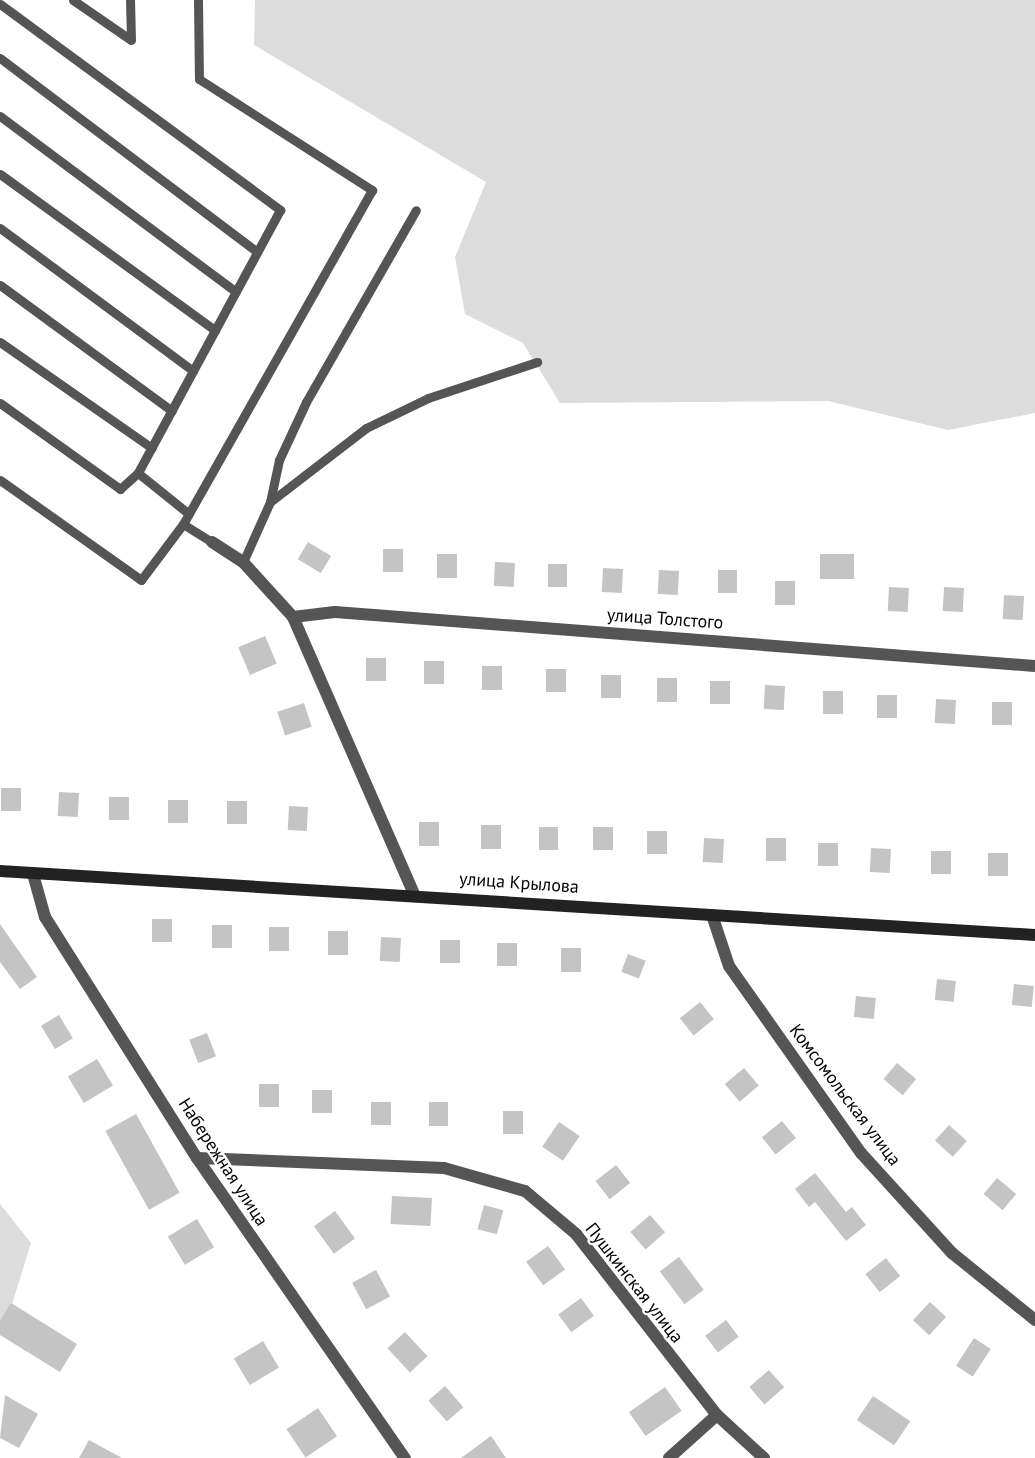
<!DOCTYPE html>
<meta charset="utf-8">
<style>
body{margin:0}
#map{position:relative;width:1035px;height:1458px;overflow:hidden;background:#fff;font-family:"PT Sans",sans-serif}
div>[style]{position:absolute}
.green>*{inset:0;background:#dcdcdc}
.building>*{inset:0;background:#c4c4c4;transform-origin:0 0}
.lane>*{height:9px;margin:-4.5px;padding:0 4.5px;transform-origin:4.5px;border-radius:4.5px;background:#555}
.street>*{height:12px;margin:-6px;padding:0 6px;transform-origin:6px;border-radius:6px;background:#555}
.secondary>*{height:12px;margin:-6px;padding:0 6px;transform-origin:6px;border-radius:6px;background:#222}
span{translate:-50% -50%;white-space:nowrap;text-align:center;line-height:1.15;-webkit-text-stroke:4.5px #fff;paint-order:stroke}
.street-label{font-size:18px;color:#000}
</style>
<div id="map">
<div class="green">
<div style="clip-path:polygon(255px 0,1035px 0,1035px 413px,948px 430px,828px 401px,560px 403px,523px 343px,465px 314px,455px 257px,486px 182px,254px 45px)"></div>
<div style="clip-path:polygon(0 1204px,31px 1243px,4px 1330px,0 1328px)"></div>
</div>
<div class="building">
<div style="left:308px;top:542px;width:27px;height:20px;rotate:31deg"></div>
<div style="left:383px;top:549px;width:20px;height:23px"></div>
<div style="left:437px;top:554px;width:20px;height:24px"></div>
<div style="left:820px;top:554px;width:34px;height:25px"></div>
<div style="left:495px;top:562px;width:20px;height:24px;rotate:3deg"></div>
<div style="left:548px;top:564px;width:19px;height:23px"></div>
<div style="left:603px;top:568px;width:20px;height:24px;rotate:3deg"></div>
<div style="left:659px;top:570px;width:20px;height:24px;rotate:3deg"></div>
<div style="left:718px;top:570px;width:19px;height:23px"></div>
<div style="left:775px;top:581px;width:20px;height:24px"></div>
<div style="left:889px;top:587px;width:20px;height:24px;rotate:3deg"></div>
<div style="left:944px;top:587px;width:20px;height:24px;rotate:3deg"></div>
<div style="left:1004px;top:595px;width:20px;height:24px;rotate:3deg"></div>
<div style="left:265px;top:636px;width:30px;height:29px;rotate:67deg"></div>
<div style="left:366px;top:658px;width:20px;height:23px"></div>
<div style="left:424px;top:661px;width:20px;height:23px"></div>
<div style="left:482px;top:666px;width:20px;height:24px"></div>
<div style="left:546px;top:669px;width:20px;height:23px"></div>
<div style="left:601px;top:675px;width:20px;height:23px"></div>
<div style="left:657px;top:678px;width:20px;height:24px"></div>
<div style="left:710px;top:681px;width:20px;height:23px"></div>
<div style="left:765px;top:685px;width:20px;height:24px;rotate:3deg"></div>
<div style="left:823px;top:691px;width:20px;height:23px"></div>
<div style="left:877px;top:695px;width:20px;height:23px"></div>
<div style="left:936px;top:699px;width:20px;height:24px;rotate:3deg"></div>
<div style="left:992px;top:702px;width:20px;height:23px"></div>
<div style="left:304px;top:703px;width:25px;height:28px;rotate:72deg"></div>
<div style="left:1px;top:788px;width:20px;height:23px"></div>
<div style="left:59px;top:792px;width:20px;height:24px;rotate:3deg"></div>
<div style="left:109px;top:797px;width:20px;height:23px"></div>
<div style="left:168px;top:800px;width:20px;height:23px"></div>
<div style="left:227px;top:801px;width:20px;height:23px"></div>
<div style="left:289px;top:806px;width:19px;height:24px;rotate:3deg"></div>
<div style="left:419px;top:822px;width:20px;height:24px"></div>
<div style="left:481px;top:825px;width:20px;height:24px"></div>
<div style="left:539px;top:827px;width:19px;height:23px"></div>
<div style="left:593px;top:827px;width:20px;height:23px"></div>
<div style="left:647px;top:831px;width:20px;height:23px"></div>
<div style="left:704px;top:838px;width:20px;height:24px;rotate:3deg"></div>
<div style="left:766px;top:838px;width:20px;height:23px"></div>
<div style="left:818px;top:843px;width:20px;height:23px"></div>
<div style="left:871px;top:848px;width:20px;height:24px;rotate:3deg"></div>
<div style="left:931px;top:851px;width:20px;height:23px"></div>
<div style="left:988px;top:853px;width:20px;height:23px"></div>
<div style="left:152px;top:919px;width:20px;height:23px"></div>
<div style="clip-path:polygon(0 924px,37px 977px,20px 989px,0 962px)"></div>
<div style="left:212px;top:925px;width:20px;height:23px"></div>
<div style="left:269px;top:927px;width:20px;height:24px"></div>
<div style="left:328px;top:931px;width:20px;height:24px"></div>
<div style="left:381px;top:937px;width:20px;height:24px;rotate:3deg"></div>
<div style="left:440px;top:940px;width:20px;height:23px"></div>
<div style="left:497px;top:943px;width:20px;height:23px"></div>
<div style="left:561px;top:948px;width:20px;height:24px"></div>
<div style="left:628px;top:954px;width:19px;height:19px;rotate:21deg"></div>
<div style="left:937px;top:979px;width:19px;height:21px;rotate:6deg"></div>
<div style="left:1014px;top:984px;width:20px;height:21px;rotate:6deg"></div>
<div style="left:856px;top:996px;width:20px;height:21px;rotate:6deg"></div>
<div style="left:700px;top:1002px;width:22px;height:26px;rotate:51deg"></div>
<div style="left:59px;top:1015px;width:27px;height:21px;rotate:59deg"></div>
<div style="left:207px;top:1033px;width:25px;height:19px;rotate:69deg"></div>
<div style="left:97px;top:1059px;width:31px;height:34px;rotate:59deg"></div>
<div style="left:897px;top:1063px;width:25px;height:21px;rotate:40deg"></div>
<div style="left:744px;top:1068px;width:23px;height:25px;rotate:50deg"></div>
<div style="left:259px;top:1084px;width:20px;height:23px"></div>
<div style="left:312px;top:1090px;width:20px;height:23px"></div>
<div style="left:371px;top:1102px;width:20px;height:23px"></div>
<div style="left:429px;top:1102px;width:19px;height:24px"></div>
<div style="left:503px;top:1111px;width:20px;height:23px"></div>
<div style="left:136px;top:1114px;width:90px;height:35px;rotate:61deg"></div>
<div style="left:782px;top:1121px;width:22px;height:26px;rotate:51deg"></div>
<div style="left:559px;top:1122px;width:25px;height:30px;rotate:34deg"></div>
<div style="left:949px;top:1125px;width:24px;height:21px;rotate:42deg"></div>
<div style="left:616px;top:1165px;width:23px;height:26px;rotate:52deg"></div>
<div style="clip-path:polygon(815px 1173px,846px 1212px,852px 1207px,866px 1225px,846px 1241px,815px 1202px,809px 1207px,795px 1189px)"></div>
<div style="left:997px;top:1178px;width:25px;height:21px;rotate:40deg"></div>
<div style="left:392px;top:1196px;width:40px;height:28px;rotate:3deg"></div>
<div style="left:484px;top:1205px;width:20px;height:25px;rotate:15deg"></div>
<div style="left:335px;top:1211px;width:34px;height:26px;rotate:54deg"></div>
<div style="left:650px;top:1215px;width:23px;height:26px;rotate:49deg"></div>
<div style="left:197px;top:1219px;width:33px;height:34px;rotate:59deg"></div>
<div style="left:548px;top:1246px;width:29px;height:27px;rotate:54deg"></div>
<div style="left:679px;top:1257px;width:41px;height:24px;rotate:53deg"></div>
<div style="left:886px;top:1258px;width:23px;height:26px;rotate:52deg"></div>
<div style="left:376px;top:1270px;width:30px;height:27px;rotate:62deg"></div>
<div style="left:581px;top:1298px;width:22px;height:28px;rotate:54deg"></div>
<div style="left:930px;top:1302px;width:22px;height:25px;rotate:43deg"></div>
<div style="clip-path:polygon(11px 1303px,77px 1344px,60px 1372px,0 1335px,0 1321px)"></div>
<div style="left:726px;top:1320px;width:21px;height:26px;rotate:53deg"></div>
<div style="left:405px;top:1332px;width:33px;height:24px;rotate:47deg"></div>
<div style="left:974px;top:1338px;width:20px;height:33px;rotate:33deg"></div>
<div style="left:263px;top:1341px;width:31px;height:34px;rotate:59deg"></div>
<div style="left:769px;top:1370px;width:23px;height:26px;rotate:49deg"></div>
<div style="left:445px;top:1386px;width:28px;height:22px;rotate:49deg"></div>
<div style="left:665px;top:1387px;width:29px;height:44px;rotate:55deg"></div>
<div style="clip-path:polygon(5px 1395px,38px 1414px,19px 1448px,0 1438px)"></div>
<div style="left:873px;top:1396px;width:45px;height:29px;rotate:34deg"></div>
<div style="left:318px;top:1408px;width:34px;height:38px;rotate:56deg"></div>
<div style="clip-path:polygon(491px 1436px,506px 1458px,461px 1458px)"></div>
<div style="clip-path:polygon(89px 1440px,122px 1458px,79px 1458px)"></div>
</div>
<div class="lane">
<div style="left:73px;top:0;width:70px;rotate:34.6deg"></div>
<div style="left:131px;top:40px;width:40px;rotate:-91.4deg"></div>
<div style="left:198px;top:0;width:79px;rotate:89.3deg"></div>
<div style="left:199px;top:79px;width:206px;rotate:32.7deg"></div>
<div style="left:372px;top:190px;width:384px;rotate:119.5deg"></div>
<div style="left:183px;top:524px;width:34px;rotate:32deg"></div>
<div style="left:0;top:4px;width:348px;rotate:36.3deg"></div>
<div style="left:280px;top:210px;width:299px;rotate:118.4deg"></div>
<div style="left:138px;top:473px;width:65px;rotate:38.8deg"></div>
<div style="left:0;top:58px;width:322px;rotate:37deg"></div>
<div style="left:0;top:116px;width:294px;rotate:36.7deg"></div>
<div style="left:0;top:174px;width:266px;rotate:36deg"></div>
<div style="left:0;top:228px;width:240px;rotate:36.5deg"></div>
<div style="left:0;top:285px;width:213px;rotate:36.2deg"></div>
<div style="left:0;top:342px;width:185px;rotate:34.9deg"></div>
<div style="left:0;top:403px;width:148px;rotate:35.6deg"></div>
<div style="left:120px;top:489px;width:24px;rotate:-42deg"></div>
<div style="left:0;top:480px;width:173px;rotate:35.3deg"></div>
<div style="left:141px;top:580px;width:70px;rotate:-53.1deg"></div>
<div style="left:270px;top:502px;width:43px;rotate:-77.9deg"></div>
<div style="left:279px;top:460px;width:64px;rotate:-65deg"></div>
<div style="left:306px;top:402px;width:221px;rotate:-60.2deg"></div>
<div style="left:243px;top:562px;width:66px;rotate:-65.8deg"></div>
<div style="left:270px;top:502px;width:121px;rotate:-37.6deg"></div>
<div style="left:366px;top:428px;width:69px;rotate:-25.8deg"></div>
<div style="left:428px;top:398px;width:115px;rotate:-18.3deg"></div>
</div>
<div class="street">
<div style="left:212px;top:542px;width:37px;rotate:33deg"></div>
<div style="left:243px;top:562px;width:74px;rotate:47.7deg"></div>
<div style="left:293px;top:617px;width:302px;rotate:66.4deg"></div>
<div style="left:293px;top:617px;width:42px;rotate:-6.8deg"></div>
<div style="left:335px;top:612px;width:702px;rotate:4.41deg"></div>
<div style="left:33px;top:874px;width:45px;rotate:74.4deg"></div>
<div style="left:45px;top:917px;width:285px;rotate:57.8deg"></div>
<div style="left:197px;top:1158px;width:365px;rotate:55.3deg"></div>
<div style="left:712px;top:915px;width:54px;rotate:71.6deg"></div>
<div style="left:729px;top:966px;width:229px;rotate:54.8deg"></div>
<div style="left:861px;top:1153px;width:135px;rotate:47.7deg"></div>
<div style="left:952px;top:1253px;width:107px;rotate:38.9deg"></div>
<div style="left:197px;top:1158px;width:247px;rotate:2.3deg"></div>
<div style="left:444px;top:1168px;width:84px;rotate:15.9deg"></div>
<div style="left:525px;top:1191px;width:67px;rotate:40.1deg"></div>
<div style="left:576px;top:1234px;width:229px;rotate:52.1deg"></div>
<div style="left:717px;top:1415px;width:64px;rotate:42.5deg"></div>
<div style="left:669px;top:1458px;width:64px;rotate:-41.9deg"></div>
</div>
<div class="secondary">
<div style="left:0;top:871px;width:1037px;rotate:3.54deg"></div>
</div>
<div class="street-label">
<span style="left:665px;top:619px;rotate:4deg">улица Толстого</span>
<span style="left:519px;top:883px;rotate:4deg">улица Крылова</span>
<span style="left:845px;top:1095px;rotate:53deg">Комсомольская улица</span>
<span style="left:223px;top:1162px;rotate:57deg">Набережная улица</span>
<span style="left:634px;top:1283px;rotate:52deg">Пушкинская улица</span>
</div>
</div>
